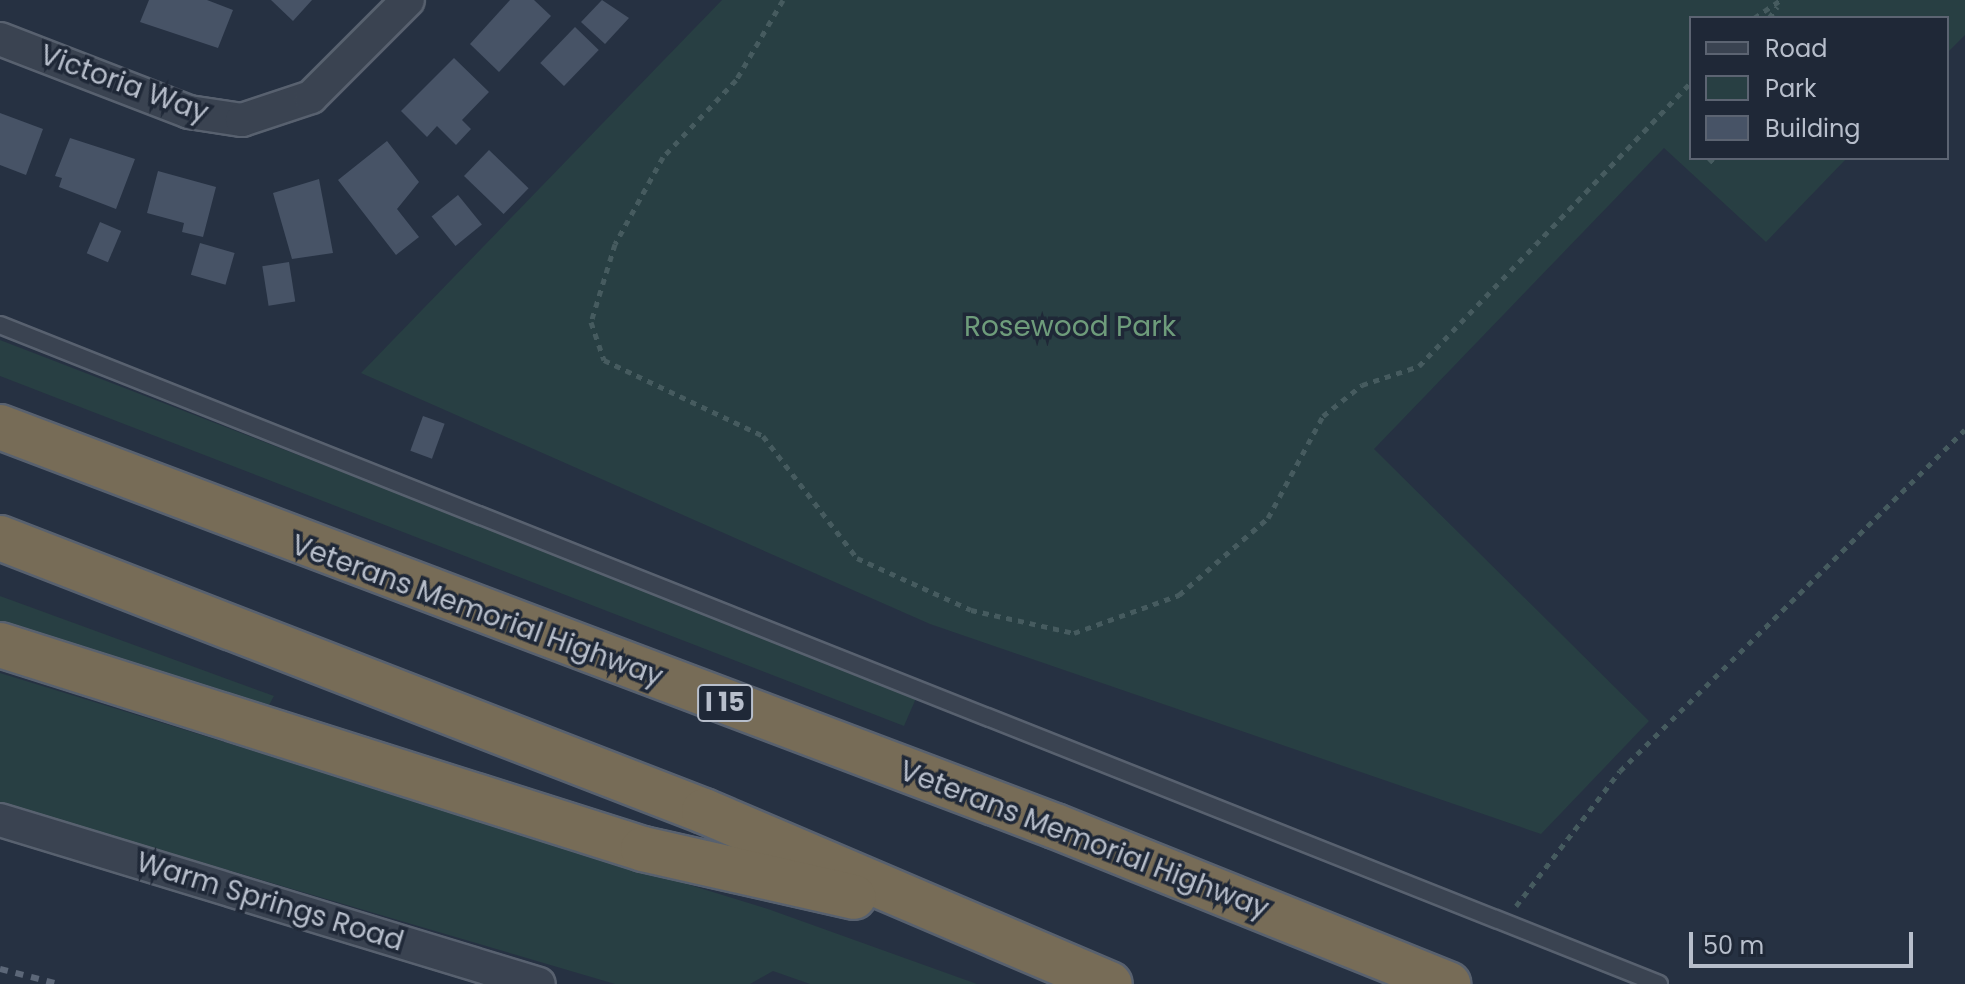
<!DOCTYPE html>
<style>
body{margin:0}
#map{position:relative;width:1965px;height:984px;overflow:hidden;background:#263142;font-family:Poppins,sans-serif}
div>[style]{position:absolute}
.green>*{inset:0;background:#283f43}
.building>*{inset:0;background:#475366;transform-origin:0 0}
.path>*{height:5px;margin-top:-2.5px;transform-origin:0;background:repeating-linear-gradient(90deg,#465b5f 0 6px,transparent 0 12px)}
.roads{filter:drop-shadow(2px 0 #58616f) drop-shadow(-2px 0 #58616f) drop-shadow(0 2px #58616f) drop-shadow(0 -2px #58616f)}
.service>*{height:16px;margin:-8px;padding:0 8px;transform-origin:8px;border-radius:8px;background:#3a4351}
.minor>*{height:32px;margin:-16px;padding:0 16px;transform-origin:16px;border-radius:16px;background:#3a4351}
.motorway>*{height:44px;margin:-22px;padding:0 22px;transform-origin:22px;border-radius:22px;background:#776c57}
.rail>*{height:6px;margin-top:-3px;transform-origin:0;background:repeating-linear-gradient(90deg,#5c6778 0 8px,transparent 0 16px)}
span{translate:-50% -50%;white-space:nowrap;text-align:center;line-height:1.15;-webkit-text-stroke:7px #1f2837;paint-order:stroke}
.shield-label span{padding:2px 6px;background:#1f2837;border:2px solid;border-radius:6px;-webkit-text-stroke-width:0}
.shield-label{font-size:26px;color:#b7becb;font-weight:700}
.street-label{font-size:28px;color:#b7becb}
.park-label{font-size:28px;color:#6e9c7b}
.legend{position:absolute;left:1689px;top:16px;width:260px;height:144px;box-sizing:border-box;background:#1f2837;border:2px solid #5c6472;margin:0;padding:10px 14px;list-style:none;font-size:24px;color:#b7becb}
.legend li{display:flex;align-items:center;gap:16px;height:40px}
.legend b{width:40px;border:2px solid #5c6472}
.scale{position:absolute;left:1689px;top:932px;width:224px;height:36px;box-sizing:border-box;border:4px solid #b7becb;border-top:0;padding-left:10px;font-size:24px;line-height:28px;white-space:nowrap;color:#b7becb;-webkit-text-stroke:6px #1f2837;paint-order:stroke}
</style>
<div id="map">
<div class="green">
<div style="clip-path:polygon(722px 0,1965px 0,1965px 35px,1947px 53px,1947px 18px,1691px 18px,1691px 158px,1847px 158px,1766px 242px,1664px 148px,1374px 449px,1649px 721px,1541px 834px,930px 624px,361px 373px)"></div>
<div style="clip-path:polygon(0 340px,695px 608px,917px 696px,904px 726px,0 376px)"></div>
<div style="clip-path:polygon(0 596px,274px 696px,264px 714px,0 629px)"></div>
<div style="clip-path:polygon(0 673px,768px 909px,977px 984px,810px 984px,773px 971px,750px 984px,615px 984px,0 803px)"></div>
</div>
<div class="building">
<div style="clip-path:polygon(149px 0,207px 0,233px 10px,218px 48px,140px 22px)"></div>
<div style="clip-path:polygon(271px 0,312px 0,293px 21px)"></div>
<div style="clip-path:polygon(510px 0,534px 0,551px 16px,499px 72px,470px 44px)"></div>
<div style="clip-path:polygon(602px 0,629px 18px,605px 44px,581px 22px)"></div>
<div style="left:575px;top:27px;width:33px;height:50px;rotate:44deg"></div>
<div style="clip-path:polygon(454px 58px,489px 92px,462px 120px,471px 129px,456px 145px,437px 126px,427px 137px,401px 111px)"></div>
<div style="clip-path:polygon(0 113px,43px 129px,26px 175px,0 165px)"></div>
<div style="clip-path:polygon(70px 138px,135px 159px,116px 209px,59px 187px,62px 178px,55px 176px)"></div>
<div style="clip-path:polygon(387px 141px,419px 182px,397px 209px,419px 237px,396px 255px,338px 180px)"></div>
<div style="left:489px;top:150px;width:55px;height:36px;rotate:44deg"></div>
<div style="clip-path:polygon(158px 171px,216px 187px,203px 237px,182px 232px,184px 223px,147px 213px)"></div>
<div style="clip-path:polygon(319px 179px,333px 253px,292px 259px,273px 193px)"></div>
<div style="left:458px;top:195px;width:38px;height:34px;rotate:51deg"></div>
<div style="left:100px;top:222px;width:23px;height:34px;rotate:23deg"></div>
<div style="left:200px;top:243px;width:36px;height:33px;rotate:16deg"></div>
<div style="left:289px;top:262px;width:40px;height:27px;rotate:81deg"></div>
<div style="left:423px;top:416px;width:23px;height:37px;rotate:20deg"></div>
</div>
<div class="path">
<div style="left:783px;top:0;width:93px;rotate:120.4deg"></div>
<div style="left:736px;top:80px;width:106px;rotate:133.5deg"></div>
<div style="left:663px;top:157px;width:99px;rotate:118.9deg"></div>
<div style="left:615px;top:244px;width:82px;rotate:107.1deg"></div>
<div style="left:591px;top:322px;width:40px;rotate:71.1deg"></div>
<div style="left:604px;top:360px;width:176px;rotate:25.5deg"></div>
<div style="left:763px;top:436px;width:154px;rotate:52.4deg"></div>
<div style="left:857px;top:558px;width:125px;rotate:24.5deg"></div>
<div style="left:971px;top:610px;width:106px;rotate:12.6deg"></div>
<div style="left:1074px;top:633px;width:112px;rotate:-19.9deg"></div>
<div style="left:1179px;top:595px;width:118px;rotate:-40.9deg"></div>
<div style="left:1268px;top:518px;width:116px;rotate:-61.7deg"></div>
<div style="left:1323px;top:416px;width:50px;rotate:-38.5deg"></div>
<div style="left:1362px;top:385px;width:60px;rotate:-18.4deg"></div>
<div style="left:1419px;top:366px;width:393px;rotate:-46.2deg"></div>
<div style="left:1754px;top:18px;width:32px;rotate:-34deg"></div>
<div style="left:1769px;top:18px;width:14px;rotate:-54deg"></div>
<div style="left:1709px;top:158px;width:8px;rotate:45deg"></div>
<div style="left:1516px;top:906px;width:170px;rotate:-52.4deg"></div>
<div style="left:1620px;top:771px;width:485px;rotate:-44.7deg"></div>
</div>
<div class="roads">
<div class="service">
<div style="left:0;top:325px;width:1785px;rotate:21.66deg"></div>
</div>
<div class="minor">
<div style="left:0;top:39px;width:203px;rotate:21.1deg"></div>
<div style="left:189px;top:112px;width:54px;rotate:8.6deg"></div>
<div style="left:242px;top:120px;width:73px;rotate:-18.4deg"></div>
<div style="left:311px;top:97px;width:137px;rotate:-45deg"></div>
<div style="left:0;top:820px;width:563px;rotate:16.92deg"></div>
</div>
<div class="motorway">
<div style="left:0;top:427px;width:1128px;rotate:20.72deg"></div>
<div style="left:1055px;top:826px;width:424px;rotate:21.9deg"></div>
<div style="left:0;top:538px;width:755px;rotate:21.2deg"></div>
<div style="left:704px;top:811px;width:441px;rotate:23.1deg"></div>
<div style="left:0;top:645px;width:675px;rotate:17.6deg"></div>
<div style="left:643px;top:849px;width:216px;rotate:12.8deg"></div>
</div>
</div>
<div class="rail">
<div style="left:0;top:969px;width:60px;rotate:14.5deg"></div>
</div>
<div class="shield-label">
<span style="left:725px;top:703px">I 15</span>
</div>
<div class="street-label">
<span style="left:124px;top:84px;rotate:20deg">Victoria Way</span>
<span style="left:477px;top:611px;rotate:20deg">Veterans Memorial Highway</span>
<span style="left:1084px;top:840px;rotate:21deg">Veterans Memorial Highway</span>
<span style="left:270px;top:902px;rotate:17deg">Warm Springs Road</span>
</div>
<div class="park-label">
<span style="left:1070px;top:327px">Rosewood Park</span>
</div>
<ul class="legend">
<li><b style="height:10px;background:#3a4351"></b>Road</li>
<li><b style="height:22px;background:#283f43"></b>Park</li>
<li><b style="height:22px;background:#475366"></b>Building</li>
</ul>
<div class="scale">50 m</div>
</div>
